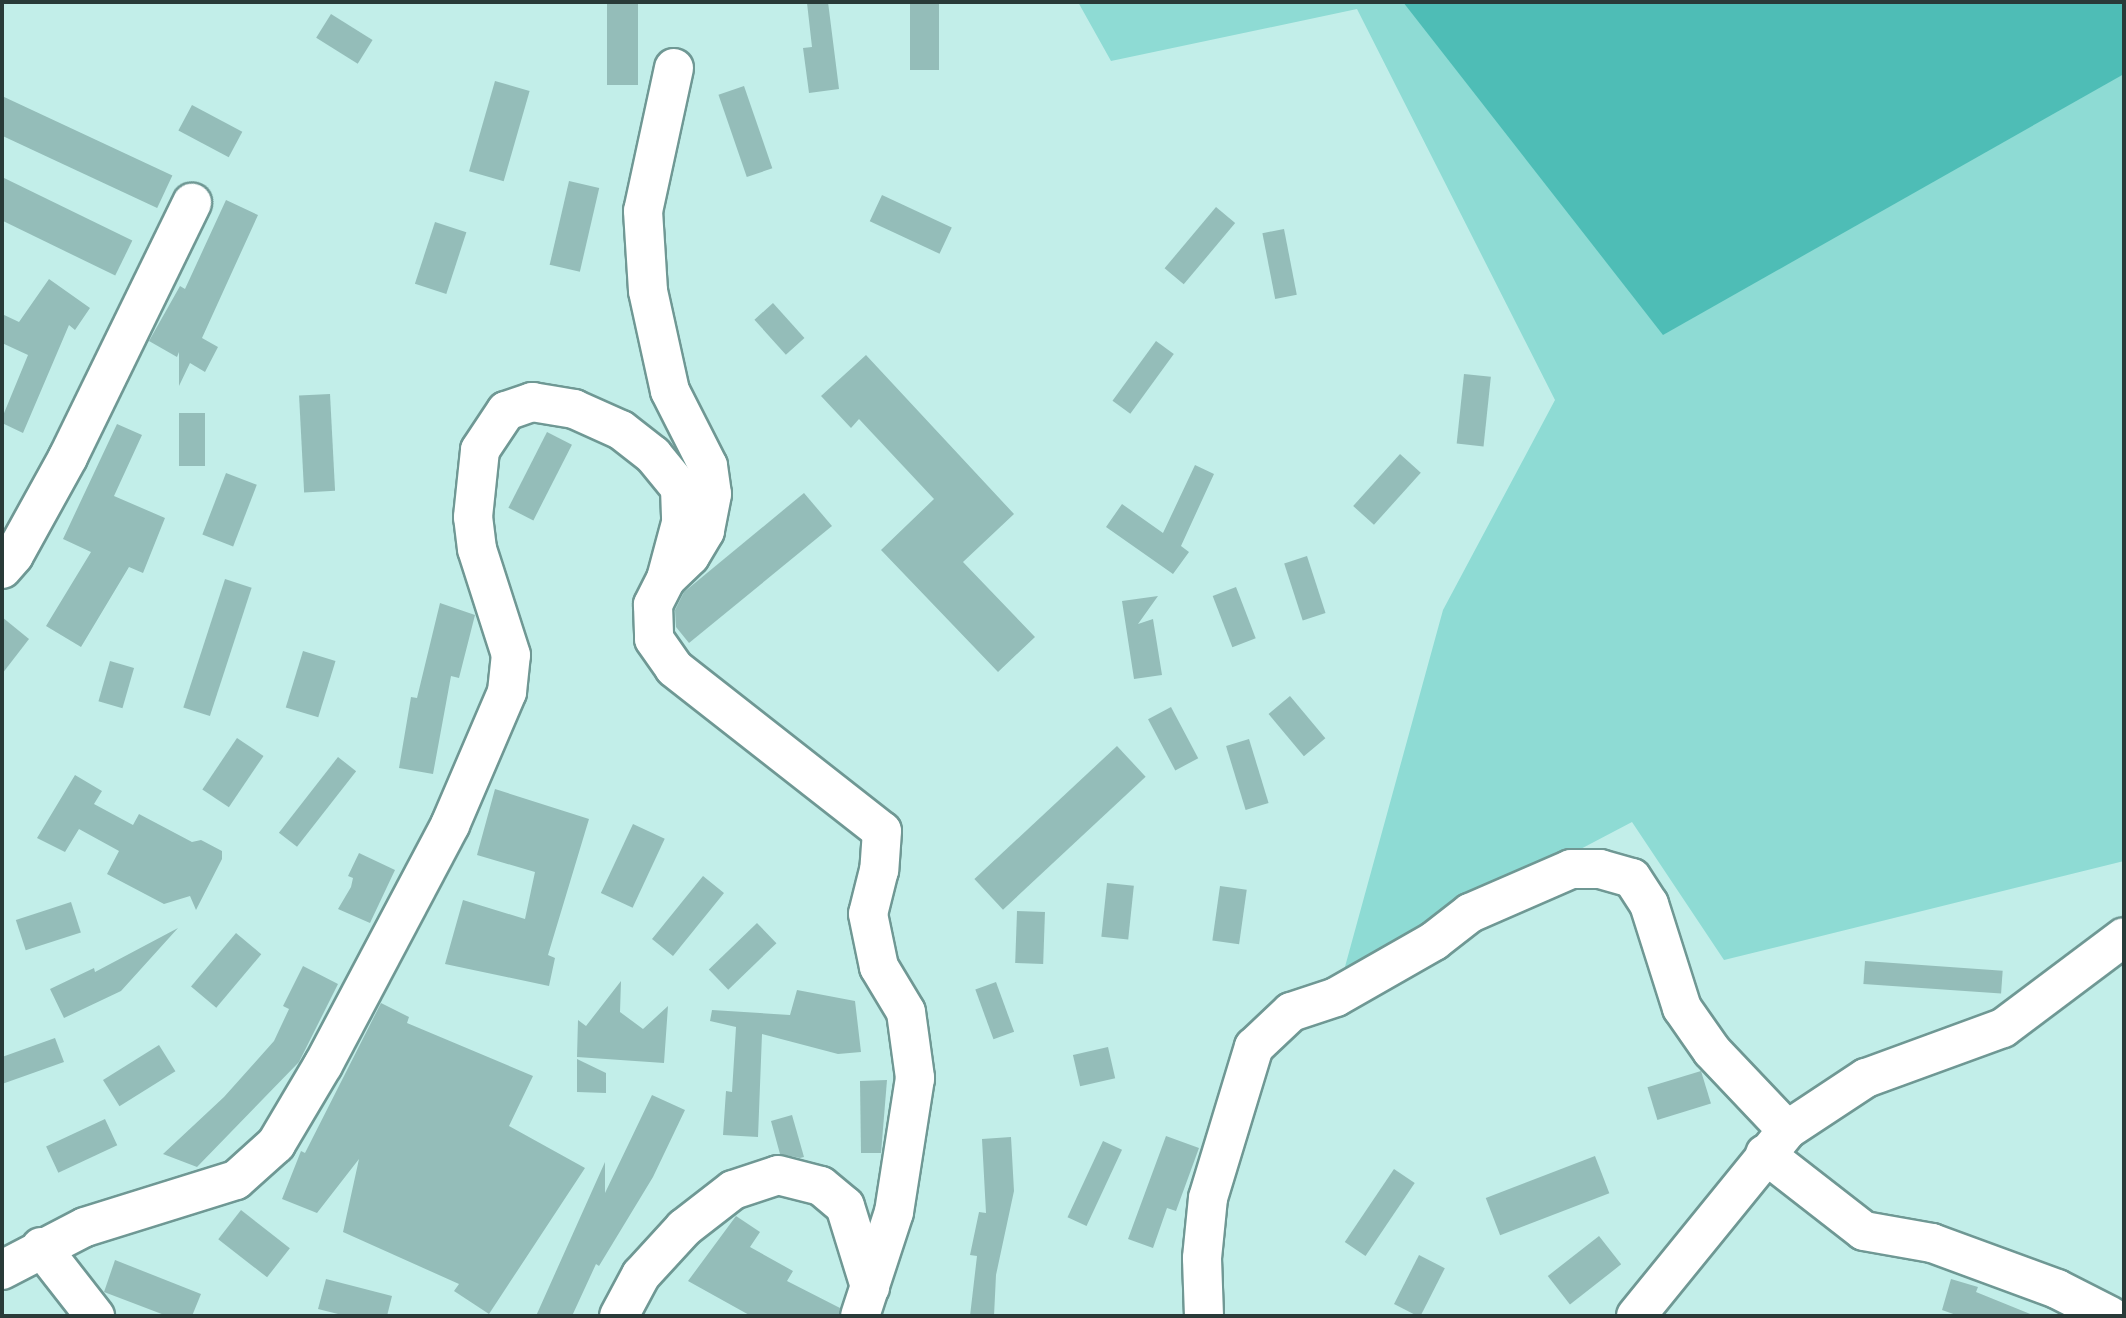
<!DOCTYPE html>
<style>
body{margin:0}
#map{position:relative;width:2126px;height:1318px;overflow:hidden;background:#c2eee9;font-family:"Fira Sans",sans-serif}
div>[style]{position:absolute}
.green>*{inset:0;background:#8edbd4}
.forest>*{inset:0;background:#4ebdb6}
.building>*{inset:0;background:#94bdb9;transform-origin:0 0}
.roads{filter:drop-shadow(2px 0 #6f9894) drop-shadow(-2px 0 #6f9894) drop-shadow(0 2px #6f9894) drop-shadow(0 -2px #6f9894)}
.minor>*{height:38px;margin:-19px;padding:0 19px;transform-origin:19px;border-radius:19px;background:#fff}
span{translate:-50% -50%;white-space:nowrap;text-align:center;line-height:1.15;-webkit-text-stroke:5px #fff;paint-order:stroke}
.frame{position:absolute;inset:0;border:4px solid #293a38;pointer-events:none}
</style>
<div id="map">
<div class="green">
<div style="clip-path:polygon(1078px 2px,2124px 2px,2124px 861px,1724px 960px,1632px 822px,1343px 974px,1443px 610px,1555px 400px,1357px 9px,1111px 61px)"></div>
</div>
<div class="forest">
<div style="clip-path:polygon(1403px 2px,2124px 2px,2124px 74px,1663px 335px)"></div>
</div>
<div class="building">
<div style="left:607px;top:2px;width:31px;height:83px"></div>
<div style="clip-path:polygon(828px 2px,839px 89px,809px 93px,803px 48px,812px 47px,807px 3px)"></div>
<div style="left:910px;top:2px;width:29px;height:68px"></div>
<div style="left:331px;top:14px;width:49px;height:28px;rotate:32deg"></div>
<div style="left:495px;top:81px;width:36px;height:94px;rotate:16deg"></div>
<div style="left:744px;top:86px;width:87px;height:27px;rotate:71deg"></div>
<div style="left:2px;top:96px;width:188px;height:36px;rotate:25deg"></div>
<div style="left:192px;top:105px;width:57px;height:29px;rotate:28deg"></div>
<div style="left:2px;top:177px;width:145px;height:39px;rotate:26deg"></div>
<div style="left:569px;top:181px;width:31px;height:86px;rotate:13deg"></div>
<div style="left:882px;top:195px;width:77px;height:29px;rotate:25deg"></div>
<div style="clip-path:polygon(226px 200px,258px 215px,202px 338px,218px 347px,205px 372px,190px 363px,179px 386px,179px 352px,177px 357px,149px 341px,180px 286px,185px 289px)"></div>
<div style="left:1216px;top:207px;width:25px;height:80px;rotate:40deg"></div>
<div style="left:435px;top:222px;width:33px;height:65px;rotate:18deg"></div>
<div style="left:1284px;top:229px;width:67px;height:22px;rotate:79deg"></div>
<div style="clip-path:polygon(49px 279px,90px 308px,75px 330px,69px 325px,23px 433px,2px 423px,2px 418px,28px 355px,2px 343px,2px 314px,19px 322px)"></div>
<div style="left:773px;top:303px;width:47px;height:25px;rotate:48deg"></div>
<div style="left:1156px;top:341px;width:22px;height:74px;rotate:36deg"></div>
<div style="clip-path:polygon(866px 355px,1014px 514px,963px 562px,1035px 637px,998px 672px,881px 550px,934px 499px,859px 419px,851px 428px,821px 396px)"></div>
<div style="left:1464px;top:374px;width:27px;height:70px;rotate:6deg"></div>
<div style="left:330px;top:394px;width:97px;height:31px;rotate:87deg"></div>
<div style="left:179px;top:413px;width:26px;height:53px"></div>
<div style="clip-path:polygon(117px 424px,142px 435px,114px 496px,165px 518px,143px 573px,129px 567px,81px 647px,46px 626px,91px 552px,63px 539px)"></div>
<div style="left:547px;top:432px;width:28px;height:85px;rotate:27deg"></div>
<div style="left:1400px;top:454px;width:28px;height:70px;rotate:42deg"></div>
<div style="clip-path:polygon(1195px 465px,1214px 474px,1181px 546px,1189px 552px,1173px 574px,1106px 527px,1122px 504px,1163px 533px)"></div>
<div style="left:226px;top:473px;width:33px;height:66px;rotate:21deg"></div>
<div style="clip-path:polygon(804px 493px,832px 526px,689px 643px,676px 627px,675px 610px,684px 592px)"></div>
<div style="left:1307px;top:556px;width:60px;height:24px;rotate:72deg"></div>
<div style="left:225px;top:579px;width:28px;height:135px;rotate:18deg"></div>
<div style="left:1236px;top:587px;width:55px;height:25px;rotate:69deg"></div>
<div style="clip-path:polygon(1158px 596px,1138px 624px,1153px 619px,1162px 675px,1134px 679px,1122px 601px)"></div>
<div style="clip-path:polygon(440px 603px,475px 615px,459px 678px,451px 676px,433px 774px,399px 768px,411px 697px,417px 698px)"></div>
<div style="clip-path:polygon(2px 617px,29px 639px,2px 674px)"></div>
<div style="left:303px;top:651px;width:34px;height:59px;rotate:17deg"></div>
<div style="left:110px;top:661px;width:25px;height:42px;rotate:16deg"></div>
<div style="left:1290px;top:696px;width:55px;height:28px;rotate:50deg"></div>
<div style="left:1171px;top:707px;width:58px;height:26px;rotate:62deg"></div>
<div style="left:237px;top:738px;width:32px;height:62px;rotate:34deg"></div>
<div style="left:1249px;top:739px;width:67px;height:24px;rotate:73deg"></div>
<div style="left:1117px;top:746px;width:42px;height:195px;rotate:47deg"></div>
<div style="left:338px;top:757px;width:23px;height:96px;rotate:38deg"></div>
<div style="clip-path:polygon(75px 775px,102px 791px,94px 804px,133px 825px,139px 814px,192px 842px,201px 840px,222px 851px,222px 859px,196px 910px,190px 896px,164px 904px,107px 874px,119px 851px,79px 829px,65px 852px,37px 838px)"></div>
<div style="clip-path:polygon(495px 789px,589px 819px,548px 955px,555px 958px,549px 986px,445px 964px,463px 900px,525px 919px,535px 872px,477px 855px)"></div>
<div style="left:633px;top:824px;width:35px;height:76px;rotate:25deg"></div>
<div style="clip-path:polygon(359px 853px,395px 870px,370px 923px,338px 909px,351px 887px,353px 878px,348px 876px)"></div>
<div style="left:703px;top:876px;width:27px;height:81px;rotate:39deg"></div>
<div style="left:1107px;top:883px;width:27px;height:54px;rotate:6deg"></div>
<div style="left:1220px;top:886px;width:27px;height:55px;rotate:8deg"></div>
<div style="left:71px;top:902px;width:32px;height:58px;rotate:72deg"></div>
<div style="left:1017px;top:911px;width:28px;height:52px;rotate:2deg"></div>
<div style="left:757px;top:923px;width:28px;height:67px;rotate:46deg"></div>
<div style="clip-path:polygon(178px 928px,121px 991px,64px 1018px,50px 989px,94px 968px,95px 972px)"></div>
<div style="left:236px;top:933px;width:33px;height:70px;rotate:40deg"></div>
<div style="left:1865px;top:961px;width:138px;height:23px;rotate:4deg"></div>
<div style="clip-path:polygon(303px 966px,338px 984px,299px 1062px,197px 1167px,163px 1154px,224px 1097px,274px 1041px,289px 1009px,283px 1006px)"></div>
<div style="clip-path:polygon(621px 981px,620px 1012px,643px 1029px,668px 1006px,664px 1063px,577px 1057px,578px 1020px,586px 1026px)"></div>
<div style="left:996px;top:982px;width:53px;height:22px;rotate:70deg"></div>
<div style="clip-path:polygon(797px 990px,855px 1001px,861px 1052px,838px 1054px,762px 1034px,758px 1137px,723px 1135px,726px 1091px,732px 1092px,736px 1027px,710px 1021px,712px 1010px,790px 1015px)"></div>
<div style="clip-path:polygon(381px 1003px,409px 1017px,407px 1023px,533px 1076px,509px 1126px,585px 1168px,489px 1314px,454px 1291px,459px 1284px,343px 1232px,359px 1159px,317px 1213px,282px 1199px,301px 1151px,305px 1153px)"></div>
<div style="clip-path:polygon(55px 1038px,64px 1062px,2px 1084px,2px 1057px)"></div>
<div style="left:159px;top:1045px;width:31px;height:66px;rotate:58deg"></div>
<div style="left:1108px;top:1047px;width:32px;height:36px;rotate:77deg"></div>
<div style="clip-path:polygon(577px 1059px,606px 1073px,606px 1093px,577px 1092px)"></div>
<div style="left:1701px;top:1071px;width:34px;height:56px;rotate:73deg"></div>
<div style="clip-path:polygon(887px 1080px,881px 1153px,861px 1153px,860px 1081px)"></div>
<div style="clip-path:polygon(652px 1095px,685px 1110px,653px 1177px,599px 1266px,596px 1264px,572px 1316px,536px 1316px,605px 1162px,605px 1193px)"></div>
<div style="clip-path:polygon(792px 1115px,804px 1157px,800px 1158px,780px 1154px,771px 1121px)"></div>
<div style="left:105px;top:1119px;width:29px;height:65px;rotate:65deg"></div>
<div style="clip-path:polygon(1166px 1136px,1199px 1148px,1176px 1211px,1167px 1208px,1153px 1248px,1128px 1239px)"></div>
<div style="clip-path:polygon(1011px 1137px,1014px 1191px,996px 1275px,994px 1316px,970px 1316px,977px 1256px,970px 1255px,979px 1212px,986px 1213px,982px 1139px)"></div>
<div style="left:1103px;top:1141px;width:21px;height:84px;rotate:25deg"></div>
<div style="left:1595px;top:1156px;width:40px;height:117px;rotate:69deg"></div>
<div style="left:1394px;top:1169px;width:25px;height:88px;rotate:34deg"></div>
<div style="left:241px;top:1210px;width:62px;height:37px;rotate:38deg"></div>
<div style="clip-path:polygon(736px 1216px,760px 1232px,750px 1247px,793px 1271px,787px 1281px,840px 1308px,839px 1316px,751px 1316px,688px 1281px)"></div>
<div style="left:1599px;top:1236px;width:36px;height:65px;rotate:52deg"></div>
<div style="left:1419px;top:1255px;width:29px;height:55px;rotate:27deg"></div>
<div style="clip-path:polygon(115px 1260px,201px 1294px,192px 1316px,167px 1316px,104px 1292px)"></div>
<div style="clip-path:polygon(326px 1279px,392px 1296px,387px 1316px,346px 1316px,318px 1309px)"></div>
<div style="clip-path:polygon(1951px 1279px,1978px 1287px,1976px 1292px,2035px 1316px,1959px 1316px,1942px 1310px)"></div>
</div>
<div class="roads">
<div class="minor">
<div style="left:674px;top:68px;width:146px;rotate:102.2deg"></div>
<div style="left:643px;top:211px;width:80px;rotate:86.4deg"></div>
<div style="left:648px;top:291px;width:102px;rotate:77.6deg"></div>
<div style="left:670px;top:391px;width:84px;rotate:63.1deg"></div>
<div style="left:708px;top:466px;width:28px;rotate:82deg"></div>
<div style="left:712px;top:494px;width:38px;rotate:101deg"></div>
<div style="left:705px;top:531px;width:29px;rotate:121deg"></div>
<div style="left:690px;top:556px;width:33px;rotate:136deg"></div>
<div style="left:666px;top:579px;width:29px;rotate:117deg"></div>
<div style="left:653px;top:605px;width:34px;rotate:88deg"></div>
<div style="left:654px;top:639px;width:35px;rotate:55deg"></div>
<div style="left:674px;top:668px;width:264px;rotate:38.1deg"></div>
<div style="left:882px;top:831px;width:39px;rotate:94deg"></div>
<div style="left:879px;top:870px;width:45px;rotate:104deg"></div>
<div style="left:868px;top:914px;width:54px;rotate:78.3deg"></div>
<div style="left:879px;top:967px;width:52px;rotate:59deg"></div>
<div style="left:906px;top:1012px;width:67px;rotate:82.2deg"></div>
<div style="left:915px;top:1078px;width:136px;rotate:98.9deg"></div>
<div style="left:894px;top:1212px;width:109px;rotate:108.1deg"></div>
<div style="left:2px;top:569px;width:18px;rotate:-49deg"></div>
<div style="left:14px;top:555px;width:112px;rotate:-61.1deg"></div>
<div style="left:68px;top:457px;width:283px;rotate:-64deg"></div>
<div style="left:1765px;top:1154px;width:125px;rotate:37.9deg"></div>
<div style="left:1864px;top:1231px;width:69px;rotate:10deg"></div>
<div style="left:1932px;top:1243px;width:133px;rotate:20.2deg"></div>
<div style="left:2057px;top:1289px;width:59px;rotate:27deg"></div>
<div style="left:41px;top:1247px;width:88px;rotate:52deg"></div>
<div style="left:2px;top:1270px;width:93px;rotate:-27.4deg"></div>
<div style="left:85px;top:1227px;width:158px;rotate:-17.3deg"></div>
<div style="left:236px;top:1180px;width:54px;rotate:-42deg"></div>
<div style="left:276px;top:1144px;width:92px;rotate:-59.3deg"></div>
<div style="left:323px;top:1065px;width:272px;rotate:-62.1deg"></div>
<div style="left:450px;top:825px;width:145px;rotate:-66.8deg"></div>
<div style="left:507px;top:692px;width:37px;rotate:-84deg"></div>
<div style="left:511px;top:655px;width:111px;rotate:-107.8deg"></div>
<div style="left:477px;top:549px;width:32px;rotate:-97deg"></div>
<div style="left:473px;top:517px;width:67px;rotate:-84deg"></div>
<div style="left:480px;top:450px;width:47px;rotate:-56.3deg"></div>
<div style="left:506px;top:411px;width:28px;rotate:-19deg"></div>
<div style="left:532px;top:402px;width:43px;rotate:9.5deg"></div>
<div style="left:574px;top:409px;width:51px;rotate:24.1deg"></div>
<div style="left:621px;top:430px;width:41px;rotate:38deg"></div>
<div style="left:653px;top:455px;width:43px;rotate:50.7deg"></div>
<div style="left:680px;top:488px;width:35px;rotate:88deg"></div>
<div style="left:681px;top:523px;width:58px;rotate:105deg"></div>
<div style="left:619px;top:1316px;width:47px;rotate:-61.8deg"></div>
<div style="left:641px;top:1275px;width:64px;rotate:-47.5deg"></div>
<div style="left:684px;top:1228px;width:62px;rotate:-37.8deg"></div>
<div style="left:733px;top:1190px;width:47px;rotate:-18.4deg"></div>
<div style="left:778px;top:1175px;width:44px;rotate:14.3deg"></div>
<div style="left:821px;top:1186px;width:31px;rotate:40deg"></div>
<div style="left:845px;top:1206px;width:85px;rotate:72.8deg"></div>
<div style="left:1204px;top:1316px;width:58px;rotate:-92deg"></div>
<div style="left:1202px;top:1258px;width:60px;rotate:-84.3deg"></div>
<div style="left:1208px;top:1198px;width:158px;rotate:-73.1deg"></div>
<div style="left:1254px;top:1047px;width:51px;rotate:-43.4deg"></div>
<div style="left:1291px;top:1012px;width:47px;rotate:-18.4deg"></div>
<div style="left:1336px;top:997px;width:113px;rotate:-29.7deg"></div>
<div style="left:1434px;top:941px;width:46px;rotate:-37.9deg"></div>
<div style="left:1470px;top:913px;width:110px;rotate:-23.5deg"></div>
<div style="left:1571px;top:869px;width:29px"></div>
<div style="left:1600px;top:869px;width:33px;rotate:16deg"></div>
<div style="left:1632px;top:878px;width:31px;rotate:57deg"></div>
<div style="left:1649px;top:904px;width:109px;rotate:72.4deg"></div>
<div style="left:1682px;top:1008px;width:52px;rotate:55.1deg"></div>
<div style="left:1712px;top:1051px;width:109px;rotate:46.5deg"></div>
<div style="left:1636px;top:1316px;width:240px;rotate:-50.9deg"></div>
<div style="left:1787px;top:1130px;width:95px;rotate:-33.4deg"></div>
<div style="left:1866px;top:1078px;width:146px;rotate:-20.1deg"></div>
<div style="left:2003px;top:1028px;width:151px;rotate:-36.9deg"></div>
</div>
</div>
<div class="frame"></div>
</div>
